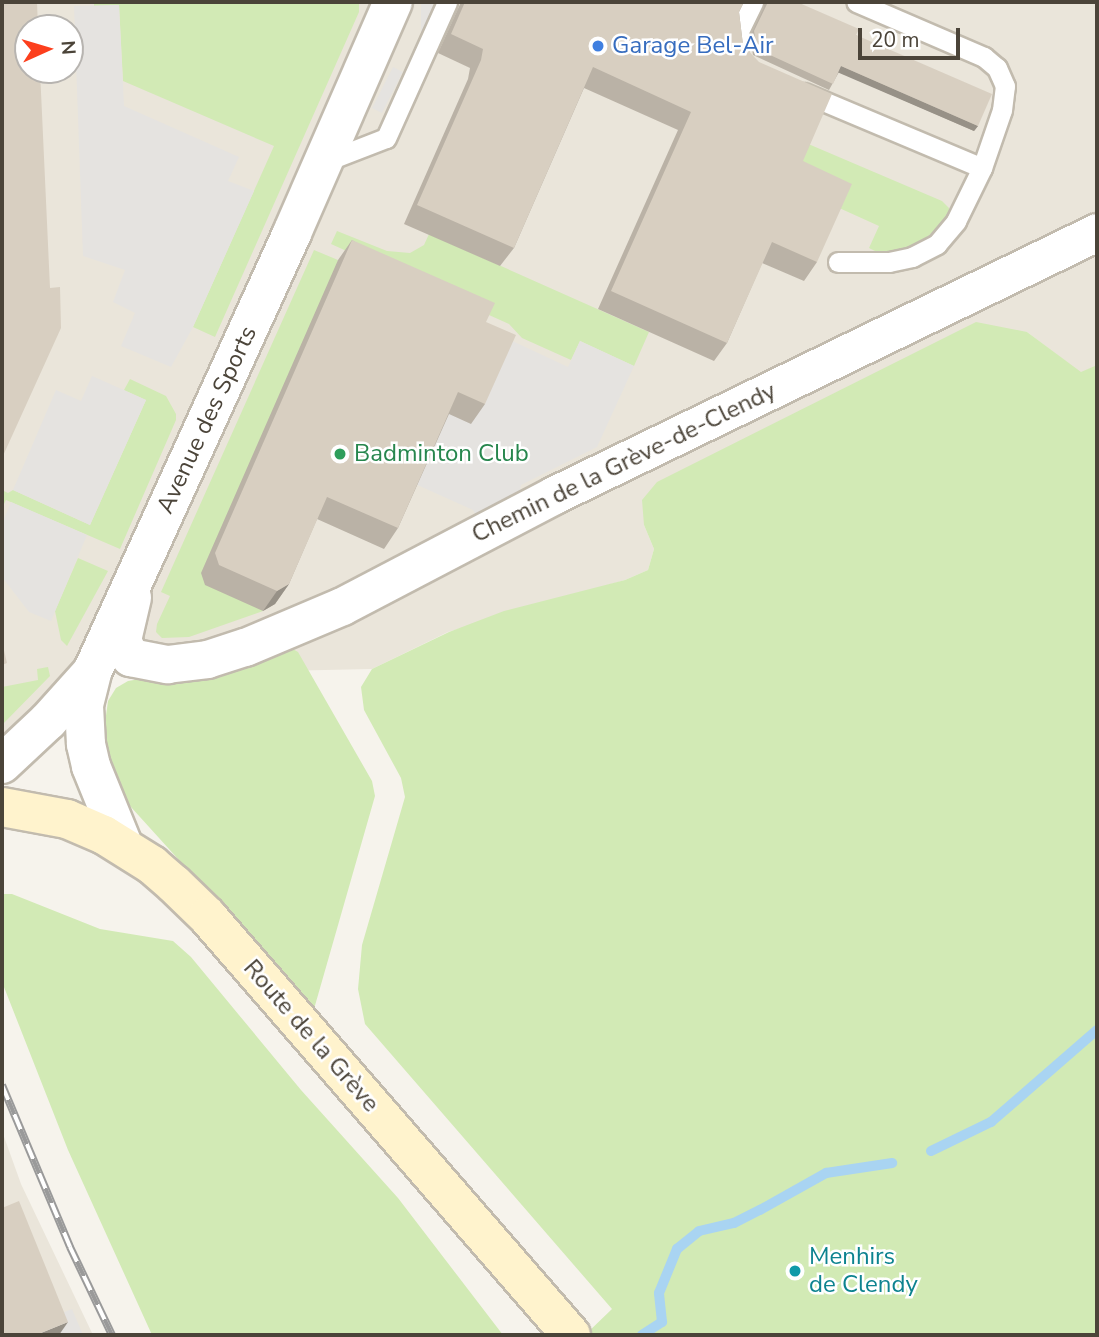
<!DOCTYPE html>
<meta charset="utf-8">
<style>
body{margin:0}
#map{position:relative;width:1099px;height:1337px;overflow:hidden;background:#f6f3ec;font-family:"Nunito Sans",sans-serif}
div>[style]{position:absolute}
.residential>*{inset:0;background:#eae5da}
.green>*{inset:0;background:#d2eab5}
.parking>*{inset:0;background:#e5e3e0;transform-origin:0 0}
.stream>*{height:10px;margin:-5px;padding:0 5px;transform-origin:5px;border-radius:5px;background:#a9d4f2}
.roads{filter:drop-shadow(2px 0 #c2bbae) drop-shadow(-2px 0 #c2bbae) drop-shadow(0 2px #c2bbae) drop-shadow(0 -2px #c2bbae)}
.service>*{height:19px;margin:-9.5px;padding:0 9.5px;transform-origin:9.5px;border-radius:9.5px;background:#fff}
.minor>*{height:37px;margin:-18.5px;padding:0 18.5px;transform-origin:18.5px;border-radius:18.5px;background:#fff}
.tertiary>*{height:38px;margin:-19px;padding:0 19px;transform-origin:19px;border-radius:19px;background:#fff}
.secondary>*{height:38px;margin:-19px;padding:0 19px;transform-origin:19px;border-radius:19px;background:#fff3cd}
.rail>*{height:8px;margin-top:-4px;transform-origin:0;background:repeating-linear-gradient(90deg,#fff 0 16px,#9a9a9a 0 32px);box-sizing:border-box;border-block:2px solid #9a9a9a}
.wall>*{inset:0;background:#bab2a6}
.shaded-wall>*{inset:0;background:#979187}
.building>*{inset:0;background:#d8cfc1}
.dots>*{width:19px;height:19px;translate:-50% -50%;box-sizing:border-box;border:4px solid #fff;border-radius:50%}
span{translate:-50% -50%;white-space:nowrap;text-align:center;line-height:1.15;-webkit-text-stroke:5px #fff;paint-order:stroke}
.shop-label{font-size:24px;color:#366cbe}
.left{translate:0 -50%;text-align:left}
.street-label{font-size:24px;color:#4b4439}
.leisure-label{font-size:24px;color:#27864d}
.culture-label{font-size:24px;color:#0d838f}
.frame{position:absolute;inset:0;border:4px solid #4b4439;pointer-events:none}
.north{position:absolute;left:14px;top:14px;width:70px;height:70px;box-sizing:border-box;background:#fff;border:2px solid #b7b4b0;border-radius:50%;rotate:86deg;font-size:19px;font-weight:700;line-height:28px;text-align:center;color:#4b4439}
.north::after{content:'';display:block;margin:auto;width:24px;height:32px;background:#fc3f1d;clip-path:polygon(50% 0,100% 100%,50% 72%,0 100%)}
.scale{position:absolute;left:858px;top:28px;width:102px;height:32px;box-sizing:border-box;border:4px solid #4b4439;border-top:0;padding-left:9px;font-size:21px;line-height:24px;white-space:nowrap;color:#4b4439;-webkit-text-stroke:5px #fff;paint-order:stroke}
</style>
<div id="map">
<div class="residential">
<div style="clip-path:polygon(evenodd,2px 2px,1097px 2px,1097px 365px,1081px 373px,1027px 332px,644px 525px,654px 549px,648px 570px,625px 580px,448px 632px,372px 669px,181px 673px,130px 657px,93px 670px,2px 764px,2px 2px,28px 28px,70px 28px,70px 70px,28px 70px,28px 28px)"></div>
<div style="clip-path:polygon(2px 1131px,21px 1184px,93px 1335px,2px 1335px)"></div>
</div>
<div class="green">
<div style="clip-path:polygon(94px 2px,359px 2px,359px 12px,215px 337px,193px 327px,274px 146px,123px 81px,119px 5px,94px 6px)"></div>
<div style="clip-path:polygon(691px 101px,806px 143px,942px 201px,949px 208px,949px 212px,944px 222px,924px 240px,898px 254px,883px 255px,869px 248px,879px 226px,837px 207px)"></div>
<div style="clip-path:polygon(337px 231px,387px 251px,410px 253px,424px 245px,429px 234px,649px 332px,634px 366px,580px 341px,571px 360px,522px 338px,509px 324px,331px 244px)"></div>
<div style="clip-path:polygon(314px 250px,338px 260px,263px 611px,189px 637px,162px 638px,156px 632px,157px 624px,170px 596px,161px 592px)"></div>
<div style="clip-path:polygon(976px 322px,1027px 332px,1081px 372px,1097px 365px,1097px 1335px,585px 1335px,612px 1309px,365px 1024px,358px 989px,362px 945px,405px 797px,401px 778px,364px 710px,361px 687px,372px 669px,449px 632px,504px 611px,625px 580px,648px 570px,654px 549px,644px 525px,642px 500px,657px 482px)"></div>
<div style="clip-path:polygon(130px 379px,166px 396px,176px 414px,176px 420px,120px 549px,6px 500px,2px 508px,2px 490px,8px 493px,13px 490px,90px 525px,146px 400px,124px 390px)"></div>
<div style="clip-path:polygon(78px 558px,108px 571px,67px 646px,61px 640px,55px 611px)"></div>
<div style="clip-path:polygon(284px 644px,298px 652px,372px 781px,375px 796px,314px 1009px,130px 806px,107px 761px,104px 730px,108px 701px,116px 688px,128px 681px,169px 674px)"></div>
<div style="clip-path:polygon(48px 667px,50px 676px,2px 725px,2px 687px,38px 680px,37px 669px)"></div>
<div style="clip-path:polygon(2px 894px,12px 894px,100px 929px,173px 941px,191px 957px,301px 1090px,398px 1198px,503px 1335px,152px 1335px,68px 1150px,2px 982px)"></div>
</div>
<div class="parking">
<div style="left:421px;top:2px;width:12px;height:55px"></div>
<div style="clip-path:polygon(119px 5px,124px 106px,239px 157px,228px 181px,254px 191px,193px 327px,171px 367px,121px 346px,135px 313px,113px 302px,125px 270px,83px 256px,74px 6px)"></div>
<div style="left:393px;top:67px;width:11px;height:46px;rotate:27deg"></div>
<div style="clip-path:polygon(508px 339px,568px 367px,580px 341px,634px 366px,597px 447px,521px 485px,520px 489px,527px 495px,478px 519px,473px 510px,413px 483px,444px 412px)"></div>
<div style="clip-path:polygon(92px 376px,146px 400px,90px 525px,13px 490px,56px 390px,81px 401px)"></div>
<div style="clip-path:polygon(11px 502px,87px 535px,51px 621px,29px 612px,2px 577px,2px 524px)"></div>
<div style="clip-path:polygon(72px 1309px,83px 1335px,43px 1335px,38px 1323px)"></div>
</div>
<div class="stream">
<div style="left:931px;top:1151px;width:67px;rotate:-25.8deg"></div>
<div style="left:991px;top:1122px;width:140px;rotate:-41deg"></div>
<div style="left:642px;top:1335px;width:24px;rotate:-33deg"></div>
<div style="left:662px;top:1322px;width:29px;rotate:-96deg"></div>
<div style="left:659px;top:1293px;width:48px;rotate:-67.8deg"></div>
<div style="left:677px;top:1249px;width:28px;rotate:-39deg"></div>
<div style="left:699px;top:1231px;width:36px;rotate:-13deg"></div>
<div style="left:734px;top:1223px;width:29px;rotate:-27deg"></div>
<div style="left:760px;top:1210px;width:76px;rotate:-29.3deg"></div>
<div style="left:826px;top:1173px;width:67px;rotate:-8.6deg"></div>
</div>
<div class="roads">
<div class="service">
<div style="left:738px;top:49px;width:14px;rotate:-94deg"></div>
<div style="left:737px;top:35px;width:37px;rotate:-64deg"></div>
<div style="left:804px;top:93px;width:193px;rotate:22.8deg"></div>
<div style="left:324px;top:162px;width:66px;rotate:-21.2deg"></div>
<div style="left:386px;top:138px;width:149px;rotate:-65.8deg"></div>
<div style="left:838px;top:262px;width:51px"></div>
<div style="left:889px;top:262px;width:24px;rotate:-12deg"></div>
<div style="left:912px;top:257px;width:28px;rotate:-27deg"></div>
<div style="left:937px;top:244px;width:30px;rotate:-50deg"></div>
<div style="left:956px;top:221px;width:59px;rotate:-63.9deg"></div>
<div style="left:982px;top:168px;width:61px;rotate:-71deg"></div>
<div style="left:1002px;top:110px;width:24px;rotate:-83deg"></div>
<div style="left:1005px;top:86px;width:20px;rotate:-114deg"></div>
<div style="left:997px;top:68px;width:17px;rotate:-140deg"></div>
<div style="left:984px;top:57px;width:139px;rotate:-156.7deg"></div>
</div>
<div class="minor">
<div style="left:132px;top:597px;width:44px;rotate:103.1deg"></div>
<div style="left:122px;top:640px;width:19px;rotate:65deg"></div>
<div style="left:130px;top:657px;width:38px;rotate:11deg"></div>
<div style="left:167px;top:664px;width:40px;rotate:-7.1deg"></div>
<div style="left:207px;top:659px;width:40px;rotate:-18deg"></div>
<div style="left:245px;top:647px;width:105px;rotate:-22.9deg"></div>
<div style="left:342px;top:606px;width:239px;rotate:-27.6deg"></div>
<div style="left:554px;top:495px;width:603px;rotate:-25.84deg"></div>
</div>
<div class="tertiary">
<div style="left:2px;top:764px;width:63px;rotate:-43.1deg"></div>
<div style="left:48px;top:721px;width:66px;rotate:-48.1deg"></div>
<div style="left:123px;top:845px;width:85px;rotate:-112.1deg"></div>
<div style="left:91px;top:766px;width:23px;rotate:-103deg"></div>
<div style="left:86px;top:744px;width:39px;rotate:-93deg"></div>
<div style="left:84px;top:705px;width:36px;rotate:-76deg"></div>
<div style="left:93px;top:670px;width:480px;rotate:-65.5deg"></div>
<div style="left:292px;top:233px;width:252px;rotate:-66.4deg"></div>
</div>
<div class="secondary">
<div style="left:2px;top:807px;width:66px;rotate:10.5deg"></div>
<div style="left:67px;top:819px;width:40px;rotate:23.4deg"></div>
<div style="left:104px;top:835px;width:57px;rotate:32deg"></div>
<div style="left:152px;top:865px;width:29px;rotate:41deg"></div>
<div style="left:174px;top:884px;width:46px;rotate:44.1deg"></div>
<div style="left:207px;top:916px;width:555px;rotate:49.02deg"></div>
</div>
</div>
<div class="rail">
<div style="left:2px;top:1085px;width:176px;rotate:67.2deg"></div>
<div style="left:70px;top:1247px;width:98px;rotate:64.5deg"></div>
</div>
<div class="wall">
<div style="clip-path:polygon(461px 2px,744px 2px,739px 12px,743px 45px,803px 161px,817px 262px,804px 281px,762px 263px,727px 343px,714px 361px,598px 309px,678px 130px,584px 88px,514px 248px,500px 266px,404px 224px,468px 79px,470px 68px,438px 53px)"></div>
<div style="clip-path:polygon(763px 2px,797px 2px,856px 35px,978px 126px,974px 131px,839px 72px,829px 90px,753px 55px,750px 37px,764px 7px)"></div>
<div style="clip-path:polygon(352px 240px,486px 322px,485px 404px,471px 424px,449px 414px,398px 528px,384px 549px,317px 519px,289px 584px,275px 604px,263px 611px,205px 585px,201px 573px,338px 260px)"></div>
</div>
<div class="shaded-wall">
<div style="clip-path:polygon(841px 66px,978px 126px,974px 131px,837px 72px)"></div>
<div style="clip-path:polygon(289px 584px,275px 604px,263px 611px,277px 591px)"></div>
<div style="clip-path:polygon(68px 1322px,59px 1335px,36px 1335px)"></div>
</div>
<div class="building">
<div style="clip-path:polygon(2px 2px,37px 2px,38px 28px,28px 28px,28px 70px,40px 70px,50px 288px,60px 287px,61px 328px,2px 458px)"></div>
<div style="clip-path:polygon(465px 2px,535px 2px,540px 4px,541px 2px,744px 2px,739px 12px,743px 45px,759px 62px,832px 94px,803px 161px,852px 184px,817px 262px,772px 242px,727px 343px,611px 291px,691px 112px,593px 67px,514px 248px,417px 205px,481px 60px,483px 49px,451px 34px)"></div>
<div style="clip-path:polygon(768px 2px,797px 2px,859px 29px,856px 35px,992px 94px,978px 126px,841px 66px,833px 84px,757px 49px,754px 31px)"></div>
<div style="clip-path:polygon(352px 240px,495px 303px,486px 322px,516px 335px,485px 404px,458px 392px,398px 528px,327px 497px,289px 584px,277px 591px,219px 565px,215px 553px)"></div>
<div style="clip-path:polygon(2px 642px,7px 663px,2px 665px)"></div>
<div style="clip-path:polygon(19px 1201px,68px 1322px,36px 1335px,2px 1335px,2px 1208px)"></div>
</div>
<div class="dots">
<div style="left:598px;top:46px;background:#3f7fe0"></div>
<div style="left:340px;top:454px;background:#2e9e5b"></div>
<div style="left:795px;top:1271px;background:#0f9aa8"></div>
</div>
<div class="shop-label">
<span class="left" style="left:612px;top:46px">Garage Bel-Air</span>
</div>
<div class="street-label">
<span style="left:207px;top:420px;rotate:-65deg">Avenue des Sports</span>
<span style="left:624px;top:463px;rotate:-26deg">Chemin de la Grève-de-Clendy</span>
<span style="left:311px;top:1036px;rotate:49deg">Route de la Grève</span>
</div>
<div class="leisure-label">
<span class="left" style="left:354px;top:454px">Badminton Club</span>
</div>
<div class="culture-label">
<span class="left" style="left:809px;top:1271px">Menhirs<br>de Clendy</span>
</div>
<div class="frame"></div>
<div class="north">N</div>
<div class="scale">20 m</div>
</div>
